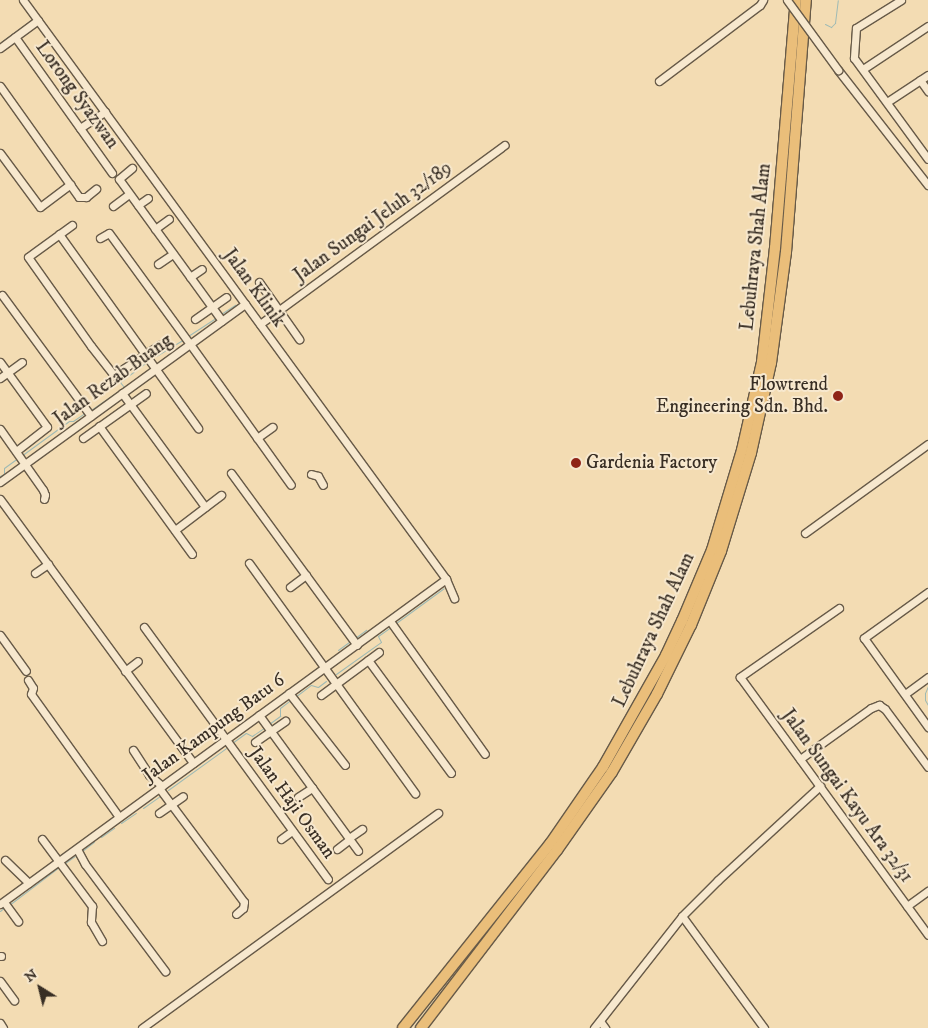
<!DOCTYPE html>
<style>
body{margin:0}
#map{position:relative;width:928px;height:1028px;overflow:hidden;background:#f3dcb3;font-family:"IM FELL DW Pica",serif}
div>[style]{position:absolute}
.stream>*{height:1px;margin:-0.5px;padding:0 0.5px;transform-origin:0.5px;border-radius:0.5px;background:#9ebab5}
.roads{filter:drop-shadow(1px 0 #675a48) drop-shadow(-1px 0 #675a48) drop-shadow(0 1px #675a48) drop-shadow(0 -1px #675a48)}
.minor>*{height:7px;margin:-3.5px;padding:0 3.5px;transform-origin:3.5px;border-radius:3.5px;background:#f7e8ce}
.highway>*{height:10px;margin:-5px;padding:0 5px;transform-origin:5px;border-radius:5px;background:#eabe7a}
.bridges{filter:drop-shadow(1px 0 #675a48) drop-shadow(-1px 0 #675a48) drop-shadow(0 1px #675a48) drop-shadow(0 -1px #675a48)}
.minor-bridge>*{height:7px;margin:-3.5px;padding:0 3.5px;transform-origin:3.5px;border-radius:3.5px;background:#f7e8ce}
.dots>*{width:14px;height:14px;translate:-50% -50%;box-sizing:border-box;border:2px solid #f7e8ce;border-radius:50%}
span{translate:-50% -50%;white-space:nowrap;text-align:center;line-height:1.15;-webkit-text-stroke:4px #f7e8ce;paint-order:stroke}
.street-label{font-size:19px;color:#382e24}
.poi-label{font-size:19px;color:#382e24}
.right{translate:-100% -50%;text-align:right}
.left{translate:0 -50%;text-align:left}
.north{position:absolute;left:15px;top:963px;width:50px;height:50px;-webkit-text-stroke:4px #f7e8ce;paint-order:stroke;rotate:324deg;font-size:14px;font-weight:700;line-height:20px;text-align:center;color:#382e24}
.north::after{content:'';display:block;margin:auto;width:18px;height:22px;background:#382e24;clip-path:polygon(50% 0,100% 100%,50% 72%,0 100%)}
</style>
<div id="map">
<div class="stream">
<div style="left:825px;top:24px;width:7px;rotate:27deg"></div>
<div style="left:831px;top:27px;width:6px;rotate:-45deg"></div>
<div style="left:835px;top:23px;width:23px;rotate:-83deg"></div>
<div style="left:1px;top:42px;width:37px;rotate:-36deg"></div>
<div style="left:221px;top:314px;width:17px;rotate:-33deg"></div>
<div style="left:188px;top:336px;width:33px;rotate:-33deg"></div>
<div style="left:156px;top:356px;width:31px;rotate:-31deg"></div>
<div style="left:91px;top:410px;width:40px;rotate:-34.9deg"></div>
<div style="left:124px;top:387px;width:6px;rotate:-129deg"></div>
<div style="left:120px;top:382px;width:34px;rotate:-37deg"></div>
<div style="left:21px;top:456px;width:59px;rotate:-36.1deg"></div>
<div style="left:69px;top:421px;width:4px"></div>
<div style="left:73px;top:421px;width:14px;rotate:-34deg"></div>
<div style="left:0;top:476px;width:4px;rotate:-27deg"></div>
<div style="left:4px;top:474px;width:6px;rotate:-90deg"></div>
<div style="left:4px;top:468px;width:17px;rotate:-36deg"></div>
<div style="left:396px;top:623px;width:59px;rotate:-36.1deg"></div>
<div style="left:355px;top:638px;width:14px;rotate:-36deg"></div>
<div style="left:338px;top:650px;width:17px;rotate:-36deg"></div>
<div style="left:336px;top:674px;width:55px;rotate:-35.4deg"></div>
<div style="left:381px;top:642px;width:7px;rotate:-117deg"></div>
<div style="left:378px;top:636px;width:16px;rotate:-35deg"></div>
<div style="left:928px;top:686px;width:8px;rotate:113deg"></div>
<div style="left:925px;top:693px;width:7px;rotate:90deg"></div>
<div style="left:925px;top:700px;width:6px;rotate:59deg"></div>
<div style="left:295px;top:697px;width:20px;rotate:-37deg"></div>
<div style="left:311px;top:685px;width:7px;rotate:16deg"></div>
<div style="left:318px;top:687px;width:10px;rotate:-37deg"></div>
<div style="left:269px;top:724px;width:14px;rotate:-36deg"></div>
<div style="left:280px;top:716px;width:8px;rotate:-90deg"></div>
<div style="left:280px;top:708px;width:15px;rotate:-37deg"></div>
<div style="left:232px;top:743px;width:17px;rotate:-36deg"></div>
<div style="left:246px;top:733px;width:7px;rotate:27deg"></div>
<div style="left:252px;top:736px;width:14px;rotate:-34deg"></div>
<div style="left:168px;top:790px;width:75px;rotate:-35.8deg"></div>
<div style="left:143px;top:808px;width:21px;rotate:-35deg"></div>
<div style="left:121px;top:823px;width:18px;rotate:-34deg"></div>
<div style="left:101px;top:837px;width:16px;rotate:-35deg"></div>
<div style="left:82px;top:851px;width:15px;rotate:-37deg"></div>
<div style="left:65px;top:863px;width:12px;rotate:-35deg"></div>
<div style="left:9px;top:905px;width:61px;rotate:-37.1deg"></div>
<div style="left:0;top:911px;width:6px;rotate:-39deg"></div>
</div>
<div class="roads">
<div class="minor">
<div style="left:23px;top:0;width:717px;rotate:53.85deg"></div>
<div style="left:446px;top:579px;width:21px;rotate:67deg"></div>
<div style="left:901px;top:0;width:53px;rotate:148.1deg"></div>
<div style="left:856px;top:28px;width:30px;rotate:94deg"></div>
<div style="left:854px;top:58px;width:125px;rotate:53.8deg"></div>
<div style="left:15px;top:37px;width:167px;rotate:54.5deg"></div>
<div style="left:0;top:48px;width:47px;rotate:-36.4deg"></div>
<div style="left:863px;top:69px;width:78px;rotate:-33.5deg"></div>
<div style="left:838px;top:70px;width:146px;rotate:52deg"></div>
<div style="left:920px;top:80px;width:14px;rotate:54deg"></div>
<div style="left:659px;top:81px;width:126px;rotate:-37deg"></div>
<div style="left:760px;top:5px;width:6px;rotate:-59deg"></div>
<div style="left:0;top:86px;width:136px;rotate:54.6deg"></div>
<div style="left:79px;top:197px;width:7px"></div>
<div style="left:86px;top:197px;width:13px;rotate:-39deg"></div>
<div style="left:887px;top:102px;width:49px;rotate:-33.4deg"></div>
<div style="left:80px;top:128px;width:30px;rotate:-33deg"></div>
<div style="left:0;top:153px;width:67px;rotate:53.5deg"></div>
<div style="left:40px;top:207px;width:38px;rotate:-37deg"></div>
<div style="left:132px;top:168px;width:17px;rotate:140deg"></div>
<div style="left:119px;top:179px;width:175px;rotate:54deg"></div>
<div style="left:138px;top:205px;width:12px;rotate:-35deg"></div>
<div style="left:113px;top:206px;width:20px;rotate:-37deg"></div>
<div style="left:72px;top:225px;width:54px;rotate:144deg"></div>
<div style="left:28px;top:257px;width:109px;rotate:54.7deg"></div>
<div style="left:91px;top:346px;width:37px;rotate:52deg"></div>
<div style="left:114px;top:375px;width:54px;rotate:-33.7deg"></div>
<div style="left:155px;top:229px;width:17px;rotate:-36deg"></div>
<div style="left:59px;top:234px;width:239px;rotate:54.4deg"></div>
<div style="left:100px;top:238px;width:10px;rotate:-29deg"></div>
<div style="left:109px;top:233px;width:137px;rotate:53.9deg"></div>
<div style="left:158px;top:264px;width:18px;rotate:-34deg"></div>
<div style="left:190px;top:277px;width:14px;rotate:-34deg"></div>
<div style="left:259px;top:282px;width:70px;rotate:54.9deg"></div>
<div style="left:2px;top:295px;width:150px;rotate:53.7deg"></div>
<div style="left:195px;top:319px;width:38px;rotate:-35deg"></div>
<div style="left:260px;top:324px;width:303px;rotate:-36.2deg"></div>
<div style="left:190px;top:344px;width:173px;rotate:54.4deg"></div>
<div style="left:0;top:362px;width:80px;rotate:54.1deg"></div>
<div style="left:47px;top:427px;width:39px;rotate:142deg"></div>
<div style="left:0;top:378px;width:27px;rotate:-36deg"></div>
<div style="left:122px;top:393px;width:141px;rotate:53.9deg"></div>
<div style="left:99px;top:426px;width:158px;rotate:54deg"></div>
<div style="left:0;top:429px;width:75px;rotate:54.8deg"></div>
<div style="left:43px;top:490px;width:5px;rotate:68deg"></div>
<div style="left:45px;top:495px;width:4px;rotate:104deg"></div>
<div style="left:83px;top:438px;width:77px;rotate:-35.5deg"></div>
<div style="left:257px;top:438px;width:19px;rotate:-36deg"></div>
<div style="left:231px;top:473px;width:213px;rotate:53.8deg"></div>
<div style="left:311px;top:474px;width:7px;rotate:16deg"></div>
<div style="left:318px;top:476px;width:10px;rotate:61deg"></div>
<div style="left:0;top:482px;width:303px;rotate:-36deg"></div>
<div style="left:0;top:499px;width:327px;rotate:53.8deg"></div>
<div style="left:175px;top:530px;width:58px;rotate:-37.3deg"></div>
<div style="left:805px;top:533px;width:152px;rotate:-35.9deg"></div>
<div style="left:249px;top:563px;width:284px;rotate:54.2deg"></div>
<div style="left:35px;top:573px;width:16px;rotate:-35deg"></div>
<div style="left:290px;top:587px;width:20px;rotate:-37deg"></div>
<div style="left:928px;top:592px;width:79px;rotate:144.3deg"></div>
<div style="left:864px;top:638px;width:110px;rotate:54.3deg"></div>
<div style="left:839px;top:608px;width:121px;rotate:145.1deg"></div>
<div style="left:740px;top:677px;width:319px;rotate:53.9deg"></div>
<div style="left:390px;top:621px;width:163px;rotate:54.5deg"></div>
<div style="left:144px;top:627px;width:312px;rotate:53.9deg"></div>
<div style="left:0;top:635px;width:44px;rotate:54.2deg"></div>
<div style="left:368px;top:660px;width:140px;rotate:53.7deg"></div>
<div style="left:125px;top:671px;width:16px;rotate:-38deg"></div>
<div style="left:28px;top:680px;width:9px;rotate:58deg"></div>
<div style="left:33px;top:688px;width:6px;rotate:108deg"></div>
<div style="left:31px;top:694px;width:151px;rotate:54.4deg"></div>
<div style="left:289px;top:693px;width:91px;rotate:52.1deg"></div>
<div style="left:905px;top:694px;width:29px;rotate:-36deg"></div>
<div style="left:321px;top:695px;width:72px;rotate:-36.6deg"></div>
<div style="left:259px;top:715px;width:168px;rotate:53.9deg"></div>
<div style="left:255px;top:742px;width:37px;rotate:-35deg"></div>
<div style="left:133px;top:750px;width:30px;rotate:57deg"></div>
<div style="left:149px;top:775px;width:17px;rotate:40deg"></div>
<div style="left:800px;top:759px;width:87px;rotate:-35.7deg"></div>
<div style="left:871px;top:708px;width:9px;rotate:-21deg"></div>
<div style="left:879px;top:705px;width:7px;rotate:34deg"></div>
<div style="left:885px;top:709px;width:72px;rotate:53.4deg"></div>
<div style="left:159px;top:788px;width:142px;rotate:53.3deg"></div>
<div style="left:244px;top:902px;width:6px;rotate:99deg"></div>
<div style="left:243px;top:908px;width:9px;rotate:139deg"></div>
<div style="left:298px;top:797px;width:17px;rotate:-33deg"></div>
<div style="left:159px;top:813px;width:29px;rotate:-35deg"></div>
<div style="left:349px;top:838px;width:16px;rotate:-35deg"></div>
<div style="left:42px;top:839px;width:84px;rotate:53.3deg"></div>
<div style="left:92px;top:906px;width:16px;rotate:94deg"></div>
<div style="left:91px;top:922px;width:22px;rotate:60deg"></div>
<div style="left:281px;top:839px;width:14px;rotate:-36deg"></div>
<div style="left:77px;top:849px;width:17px;rotate:62deg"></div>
<div style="left:85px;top:864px;width:134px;rotate:53.2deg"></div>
<div style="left:337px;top:849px;width:16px;rotate:-38deg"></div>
<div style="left:5px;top:860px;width:33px;rotate:44deg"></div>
<div style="left:4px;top:902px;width:24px;rotate:54deg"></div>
<div style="left:0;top:904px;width:552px;rotate:-36.08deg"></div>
<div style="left:907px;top:906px;width:26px;rotate:-36deg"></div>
<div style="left:682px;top:916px;width:139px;rotate:53.8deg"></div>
<div style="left:0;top:956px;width:1px"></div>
<div style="left:0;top:981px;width:24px;rotate:54deg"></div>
<div style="left:600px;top:1021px;width:9px;rotate:54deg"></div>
<div style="left:0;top:1023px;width:6px;rotate:59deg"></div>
<div style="left:142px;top:1028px;width:366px;rotate:-36deg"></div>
<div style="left:594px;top:1028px;width:142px;rotate:-51.8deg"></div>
<div style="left:682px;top:916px;width:51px;rotate:-45deg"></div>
<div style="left:718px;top:880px;width:139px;rotate:-42.7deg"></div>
</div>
<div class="highway">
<div style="left:403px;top:1028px;width:236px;rotate:-51.4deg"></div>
<div style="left:550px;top:844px;width:93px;rotate:-55.5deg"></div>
<div style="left:603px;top:767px;width:129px;rotate:-60.6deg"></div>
<div style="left:666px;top:655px;width:38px;rotate:-65deg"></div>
<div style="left:682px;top:621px;width:77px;rotate:-67.1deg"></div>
<div style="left:712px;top:550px;width:104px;rotate:-73.3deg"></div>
<div style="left:742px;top:450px;width:90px;rotate:-77.2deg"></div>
<div style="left:762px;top:362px;width:115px;rotate:-83.5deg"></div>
<div style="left:775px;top:248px;width:249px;rotate:-85.2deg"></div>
<div style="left:421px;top:1028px;width:224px;rotate:-52.6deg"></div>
<div style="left:557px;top:850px;width:95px;rotate:-54.8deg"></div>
<div style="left:612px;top:772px;width:90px;rotate:-60deg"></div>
<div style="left:657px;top:694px;width:77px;rotate:-63.8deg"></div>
<div style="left:691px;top:625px;width:80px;rotate:-67.9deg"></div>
<div style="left:721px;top:551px;width:102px;rotate:-73deg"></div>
<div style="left:751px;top:453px;width:92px;rotate:-77.5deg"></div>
<div style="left:771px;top:363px;width:112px;rotate:-82.3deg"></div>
<div style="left:786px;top:252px;width:253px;rotate:-85.5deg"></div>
</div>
</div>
<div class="bridges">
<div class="minor-bridge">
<div style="left:787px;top:0;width:87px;rotate:53.9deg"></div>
</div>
</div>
<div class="dots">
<div style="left:838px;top:396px;background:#8f2418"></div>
<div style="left:576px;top:463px;background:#8f2418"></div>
</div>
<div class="street-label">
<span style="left:77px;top:95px;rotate:54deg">Lorong Syazwan</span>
<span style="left:373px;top:222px;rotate:-36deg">Jalan Sungai Jeluh 32/189</span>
<span style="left:756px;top:247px;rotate:-84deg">Lebuhraya Shah Alam</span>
<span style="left:254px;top:288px;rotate:54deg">Jalan Klinik</span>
<span style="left:113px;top:380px;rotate:-36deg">Jalan Rezab Buang</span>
<span style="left:654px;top:630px;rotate:-65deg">Lebuhraya Shah Alam</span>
<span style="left:214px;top:728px;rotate:-36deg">Jalan Kampung Batu 6</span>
<span style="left:847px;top:796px;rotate:54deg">Jalan Sungai Kayu Ara 32/31</span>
<span style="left:292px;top:803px;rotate:54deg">Jalan Haji Osman</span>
</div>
<div class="poi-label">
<span class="right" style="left:828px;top:396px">Flowtrend<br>Engineering Sdn. Bhd.</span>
<span class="left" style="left:586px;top:463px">Gardenia Factory</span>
</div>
<div class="north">N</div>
</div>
